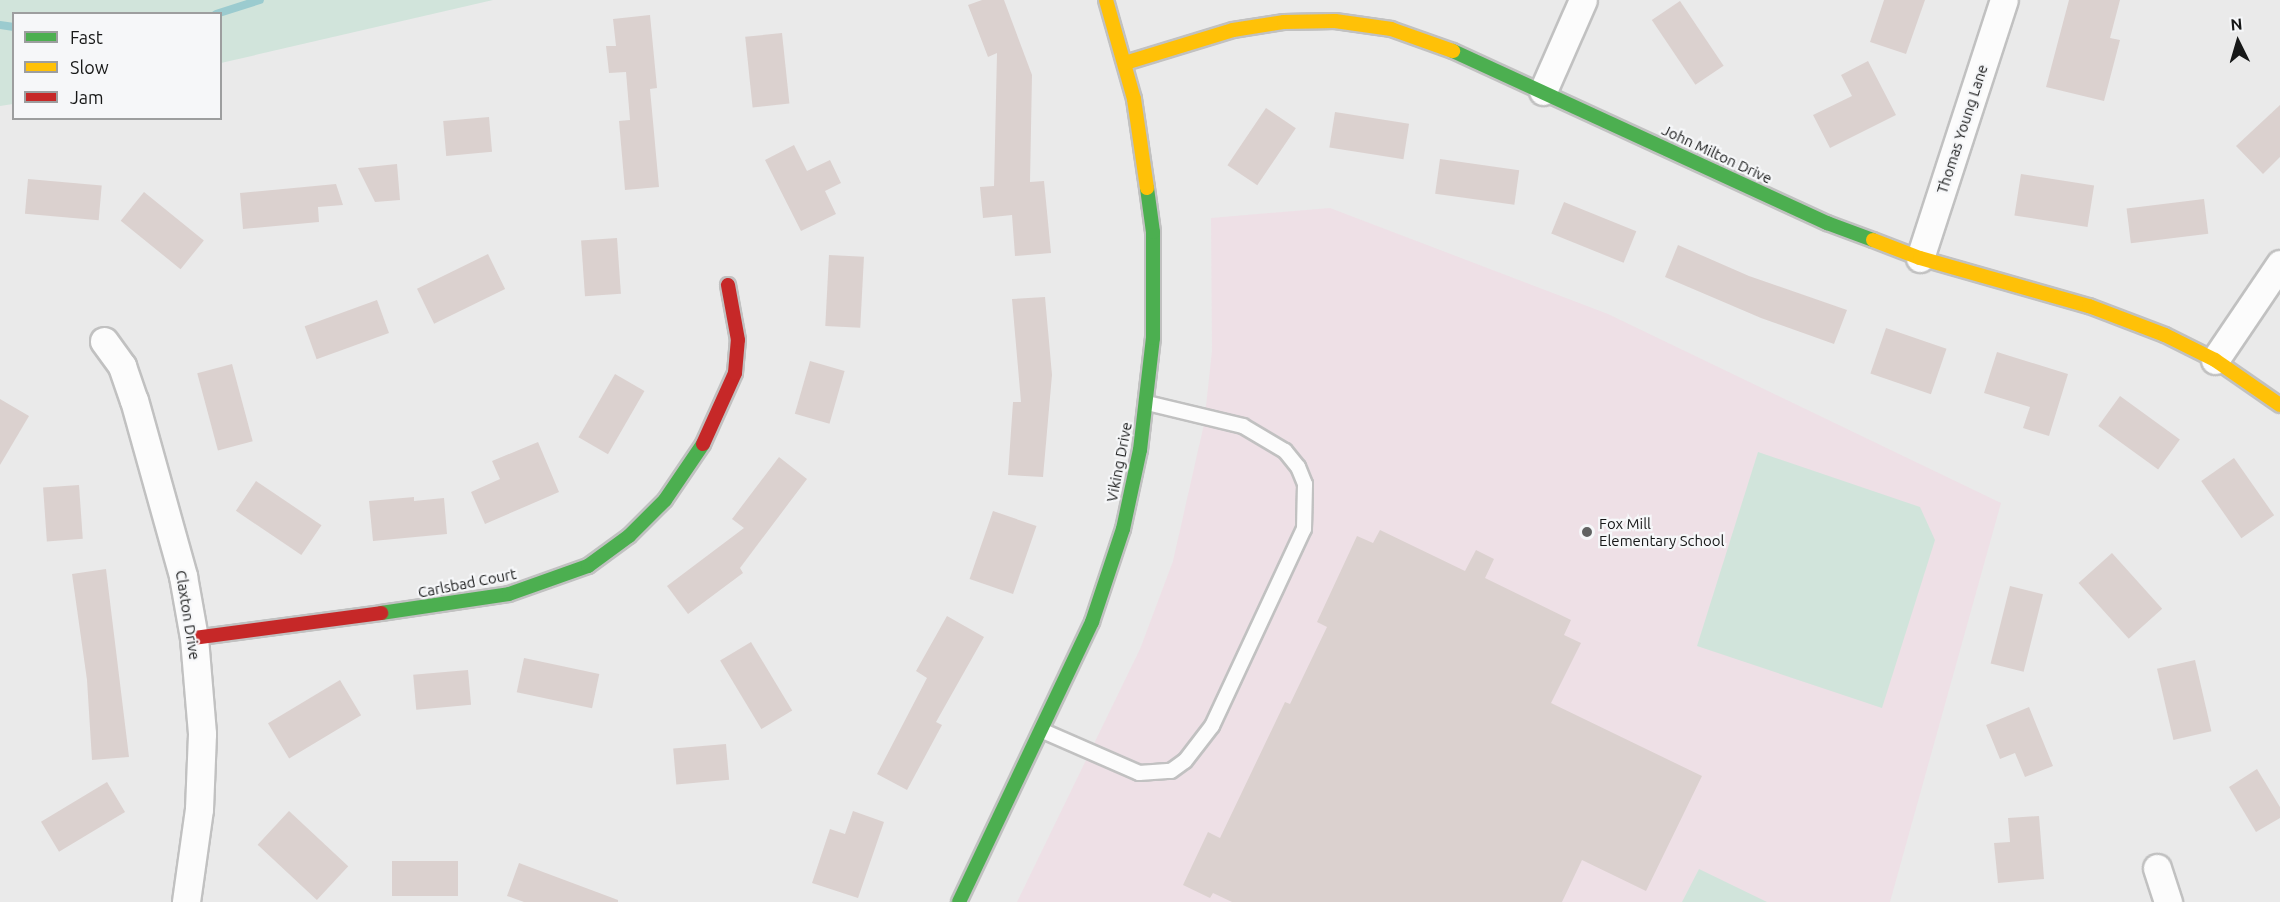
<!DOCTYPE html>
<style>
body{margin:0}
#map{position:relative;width:2280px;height:902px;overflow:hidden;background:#eaeaea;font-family:Ubuntu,sans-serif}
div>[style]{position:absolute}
.education>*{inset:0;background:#eee0e6}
.green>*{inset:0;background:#d1e4db}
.stream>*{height:8px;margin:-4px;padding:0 4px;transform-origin:4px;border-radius:4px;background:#9bcbcf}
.building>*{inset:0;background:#dbd1cf;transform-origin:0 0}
.roads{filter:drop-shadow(2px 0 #c1c1c1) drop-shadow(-2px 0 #c1c1c1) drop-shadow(0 2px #c1c1c1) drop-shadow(0 -2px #c1c1c1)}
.lane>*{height:14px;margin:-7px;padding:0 7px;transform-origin:7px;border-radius:7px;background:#fcfcfc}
.street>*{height:27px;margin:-13.5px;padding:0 13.5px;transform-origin:13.5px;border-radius:13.5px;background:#fcfcfc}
.fast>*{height:14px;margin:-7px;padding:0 7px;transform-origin:7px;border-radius:7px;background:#4caf50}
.slow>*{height:14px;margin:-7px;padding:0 7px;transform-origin:7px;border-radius:7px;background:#ffc107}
.jam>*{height:14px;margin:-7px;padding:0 7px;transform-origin:7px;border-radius:7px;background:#c62828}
.dots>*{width:16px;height:16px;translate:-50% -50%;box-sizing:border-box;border:3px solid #f6f7f9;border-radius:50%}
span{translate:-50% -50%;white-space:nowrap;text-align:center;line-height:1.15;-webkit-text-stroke:4.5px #f6f7f9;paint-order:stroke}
.street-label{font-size:15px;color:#171818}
.poi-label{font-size:15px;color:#171818}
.left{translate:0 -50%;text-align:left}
.legend{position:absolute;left:12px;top:12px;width:210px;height:108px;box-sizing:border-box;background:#f6f7f9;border:2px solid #9d9e9f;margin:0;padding:8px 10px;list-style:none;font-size:18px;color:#171818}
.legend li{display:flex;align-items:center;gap:12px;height:30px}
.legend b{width:30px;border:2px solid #9d9e9f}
.north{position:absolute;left:2208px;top:12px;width:60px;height:60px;-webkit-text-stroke:4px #f6f7f9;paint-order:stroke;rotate:355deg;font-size:16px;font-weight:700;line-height:24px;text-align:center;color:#171818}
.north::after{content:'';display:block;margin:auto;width:21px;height:27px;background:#171818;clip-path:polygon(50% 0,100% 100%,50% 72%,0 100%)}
</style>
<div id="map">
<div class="education">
<div style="clip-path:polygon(1330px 208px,1608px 314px,2001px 503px,1890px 902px,1017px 902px,1140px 649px,1173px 561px,1204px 424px,1212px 351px,1211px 218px)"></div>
</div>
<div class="green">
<div style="clip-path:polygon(0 0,493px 0,221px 63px,220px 14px,14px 14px,13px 104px,0 106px)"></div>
<div style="clip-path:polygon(1758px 452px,1920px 507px,1935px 540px,1882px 708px,1697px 646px)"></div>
<div style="clip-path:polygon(1699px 869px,1767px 902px,1682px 902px)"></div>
</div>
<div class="stream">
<div style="left:216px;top:14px;width:46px;rotate:-17.7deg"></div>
<div style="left:0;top:25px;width:14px;rotate:8deg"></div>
</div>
<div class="building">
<div style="clip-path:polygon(982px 0,1004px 0,1032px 75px,1030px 182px,1044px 181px,1051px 253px,1015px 256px,1012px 215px,983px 218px,980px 187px,994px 186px,997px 53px,988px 57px,968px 5px)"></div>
<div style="clip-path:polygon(1884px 0,1925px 0,1906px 54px,1870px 42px)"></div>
<div style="clip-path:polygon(2069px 0,2120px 0,2110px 38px,2120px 40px,2104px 101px,2046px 87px)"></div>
<div style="left:1680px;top:1px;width:78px;height:34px;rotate:56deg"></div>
<div style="clip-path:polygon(650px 15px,657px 88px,650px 89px,659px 187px,625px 190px,619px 121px,630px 120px,626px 72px,609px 73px,606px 46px,616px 46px,613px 19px)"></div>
<div style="left:782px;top:33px;width:71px;height:37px;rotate:84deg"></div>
<div style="clip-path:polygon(1868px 61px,1896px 115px,1830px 148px,1813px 115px,1852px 96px,1841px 75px)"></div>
<div style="clip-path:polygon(2280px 105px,2280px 157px,2263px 174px,2236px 146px)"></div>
<div style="left:1266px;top:108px;width:36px;height:69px;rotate:34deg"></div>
<div style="left:1335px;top:112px;width:75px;height:36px;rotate:9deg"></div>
<div style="left:489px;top:117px;width:35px;height:46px;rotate:85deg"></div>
<div style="clip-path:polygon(794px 145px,807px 171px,830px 160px,841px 183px,825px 191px,836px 214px,801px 231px,765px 160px)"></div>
<div style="left:1440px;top:159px;width:80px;height:35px;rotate:8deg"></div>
<div style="clip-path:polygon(397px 164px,400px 200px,375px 202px,358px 168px)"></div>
<div style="left:2021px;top:174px;width:74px;height:42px;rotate:9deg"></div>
<div style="left:28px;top:179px;width:74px;height:35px;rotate:5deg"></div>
<div style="clip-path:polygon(336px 184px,343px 205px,318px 207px,319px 222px,243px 229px,240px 193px)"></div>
<div style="left:144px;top:192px;width:77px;height:37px;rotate:39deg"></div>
<div style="left:2204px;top:199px;width:35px;height:78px;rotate:83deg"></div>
<div style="left:1564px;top:202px;width:78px;height:34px;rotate:22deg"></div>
<div style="left:617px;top:238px;width:56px;height:36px;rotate:86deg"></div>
<div style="clip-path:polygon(1678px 245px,1749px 276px,1847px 310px,1834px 344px,1761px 318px,1665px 277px)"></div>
<div style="left:488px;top:254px;width:39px;height:79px;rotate:64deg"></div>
<div style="left:829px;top:255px;width:35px;height:71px;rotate:3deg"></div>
<div style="clip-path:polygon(1045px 297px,1052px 375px,1043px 477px,1008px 475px,1013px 402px,1021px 402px,1012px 299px)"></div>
<div style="left:377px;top:300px;width:35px;height:77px;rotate:70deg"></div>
<div style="left:1886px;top:328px;width:64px;height:48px;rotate:19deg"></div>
<div style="clip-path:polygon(1997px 352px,2068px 374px,2049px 436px,2023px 428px,2030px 407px,1984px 393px)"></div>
<div style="left:810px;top:361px;width:36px;height:55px;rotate:16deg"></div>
<div style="left:232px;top:364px;width:80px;height:36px;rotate:75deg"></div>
<div style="left:615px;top:374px;width:34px;height:73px;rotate:30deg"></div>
<div style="left:2120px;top:396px;width:74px;height:37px;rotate:36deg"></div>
<div style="clip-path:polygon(0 399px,29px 416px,0 465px)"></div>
<div style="clip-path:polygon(538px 442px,559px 492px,485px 524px,471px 492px,500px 479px,492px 461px)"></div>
<div style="clip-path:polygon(779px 457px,807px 479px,740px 568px,743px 573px,688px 614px,667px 586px,744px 528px,732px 519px)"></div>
<div style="left:2234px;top:458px;width:70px;height:40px;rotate:55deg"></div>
<div style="left:256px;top:481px;width:79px;height:36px;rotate:34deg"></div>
<div style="left:79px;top:485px;width:54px;height:36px;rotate:86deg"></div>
<div style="clip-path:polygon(414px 497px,414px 501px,444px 498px,447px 534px,373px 541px,369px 501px)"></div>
<div style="left:993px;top:511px;width:46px;height:72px;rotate:19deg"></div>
<div style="clip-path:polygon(1380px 530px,1465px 571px,1476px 550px,1494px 559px,1485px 578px,1571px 620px,1564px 635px,1581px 643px,1551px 703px,1702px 776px,1646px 891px,1582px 860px,1562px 902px,1232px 902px,1213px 893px,1210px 898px,1183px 885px,1208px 832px,1220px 838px,1285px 702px,1290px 704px,1327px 627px,1317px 622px,1357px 536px,1373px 543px)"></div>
<div style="left:2112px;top:553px;width:75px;height:45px;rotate:48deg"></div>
<div style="clip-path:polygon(106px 569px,129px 757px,92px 760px,87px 680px,72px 574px)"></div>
<div style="left:2010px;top:586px;width:34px;height:80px;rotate:14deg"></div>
<div style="clip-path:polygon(947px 616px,984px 637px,936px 722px,942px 725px,907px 790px,877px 774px,927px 678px,916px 671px)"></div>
<div style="left:751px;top:642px;width:80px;height:36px;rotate:59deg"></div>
<div style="left:524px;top:658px;width:77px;height:35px;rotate:12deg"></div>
<div style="left:2195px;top:660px;width:73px;height:39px;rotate:77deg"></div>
<div style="left:468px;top:670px;width:35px;height:55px;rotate:85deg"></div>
<div style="left:340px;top:680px;width:41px;height:84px;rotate:59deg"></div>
<div style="clip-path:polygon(2029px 707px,2053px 766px,2025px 777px,2015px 753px,2000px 759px,1986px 725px)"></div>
<div style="left:726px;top:744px;width:36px;height:53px;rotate:85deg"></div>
<div style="clip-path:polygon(2257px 769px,2280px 807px,2280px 818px,2256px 832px,2229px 787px)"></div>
<div style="left:107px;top:782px;width:35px;height:77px;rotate:59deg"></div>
<div style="left:289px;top:811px;width:81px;height:46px;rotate:43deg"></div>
<div style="clip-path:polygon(853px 811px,884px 822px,858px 898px,812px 883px,830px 829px,845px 834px)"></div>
<div style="clip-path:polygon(2039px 816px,2044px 879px,1998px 883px,1994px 843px,2010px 842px,2008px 818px)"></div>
<div style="left:392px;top:861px;width:66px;height:35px"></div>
<div style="clip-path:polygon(519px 863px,618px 900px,618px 902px,524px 902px,507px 896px)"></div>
</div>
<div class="roads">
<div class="lane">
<div style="left:1043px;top:731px;width:105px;rotate:23.6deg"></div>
<div style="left:1139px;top:773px;width:32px;rotate:-4deg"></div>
<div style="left:1171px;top:771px;width:17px;rotate:-36deg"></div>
<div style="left:1185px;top:761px;width:44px;rotate:-52.4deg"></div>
<div style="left:1212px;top:726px;width:217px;rotate:-65deg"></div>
<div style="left:1304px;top:529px;width:45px;rotate:-88.7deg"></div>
<div style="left:1305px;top:484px;width:18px;rotate:-112deg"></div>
<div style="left:1298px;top:467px;width:21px;rotate:-129deg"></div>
<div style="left:1285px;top:451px;width:49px;rotate:-149.2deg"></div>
<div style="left:1243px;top:426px;width:99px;rotate:-166.5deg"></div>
</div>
<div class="street">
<div style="left:1543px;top:91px;width:99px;rotate:-66.3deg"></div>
<div style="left:1920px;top:258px;width:271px;rotate:-72deg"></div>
<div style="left:104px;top:341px;width:31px;rotate:54deg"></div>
<div style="left:122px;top:366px;width:36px;rotate:71deg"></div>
<div style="left:134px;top:400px;width:183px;rotate:74.4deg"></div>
<div style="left:183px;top:576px;width:63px;rotate:79.9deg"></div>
<div style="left:194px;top:638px;width:96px;rotate:85.2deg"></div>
<div style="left:202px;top:734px;width:75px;rotate:92.3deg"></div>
<div style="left:199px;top:809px;width:94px;rotate:98deg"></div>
<div style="left:2215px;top:360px;width:116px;rotate:-55.9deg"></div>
<div style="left:2157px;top:868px;width:36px;rotate:72deg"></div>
</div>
<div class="fast">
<div style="left:1453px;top:51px;width:412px;rotate:24.7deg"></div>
<div style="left:1827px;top:223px;width:49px;rotate:20.3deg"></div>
<div style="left:381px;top:613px;width:129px;rotate:-8.4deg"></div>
<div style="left:509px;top:594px;width:84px;rotate:-19.5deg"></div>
<div style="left:588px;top:566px;width:51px;rotate:-36.2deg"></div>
<div style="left:629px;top:536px;width:51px;rotate:-45deg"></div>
<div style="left:665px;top:500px;width:68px;rotate:-55.8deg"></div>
<div style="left:959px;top:902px;width:310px;rotate:-64.6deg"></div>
<div style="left:1092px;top:622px;width:98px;rotate:-71.6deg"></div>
<div style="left:1123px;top:529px;width:81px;rotate:-77.9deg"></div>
<div style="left:1140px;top:450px;width:113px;rotate:-83.4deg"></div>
<div style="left:1153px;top:338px;width:106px;rotate:-90deg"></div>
<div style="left:1153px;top:232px;width:44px;rotate:-97.8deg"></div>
</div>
<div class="slow">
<div style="left:1106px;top:0;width:103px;rotate:74.2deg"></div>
<div style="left:1134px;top:99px;width:90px;rotate:81.7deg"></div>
<div style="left:1125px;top:63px;width:113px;rotate:-17deg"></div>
<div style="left:1233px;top:30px;width:52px;rotate:-8.9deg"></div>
<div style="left:1284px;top:22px;width:51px;rotate:-1.1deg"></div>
<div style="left:1335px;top:21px;width:57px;rotate:8.1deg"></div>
<div style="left:1391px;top:29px;width:66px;rotate:19.5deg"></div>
<div style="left:1873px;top:240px;width:50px;rotate:21deg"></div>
<div style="left:1920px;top:258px;width:176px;rotate:15.9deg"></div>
<div style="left:2089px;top:306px;width:81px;rotate:20.9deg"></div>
<div style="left:2165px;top:335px;width:56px;rotate:26.6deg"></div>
<div style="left:2215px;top:360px;width:79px;rotate:34.7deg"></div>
</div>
<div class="jam">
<div style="left:703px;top:444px;width:78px;rotate:-65.7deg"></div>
<div style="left:735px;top:373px;width:33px;rotate:-85deg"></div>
<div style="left:738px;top:340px;width:56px;rotate:-100.3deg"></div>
<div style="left:194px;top:638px;width:189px;rotate:-7.6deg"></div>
</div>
</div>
<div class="dots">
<div style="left:1587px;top:532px;background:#616262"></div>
</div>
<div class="street-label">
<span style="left:1962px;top:129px;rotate:-72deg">Thomas Young Lane</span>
<span style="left:1717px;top:154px;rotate:25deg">John Milton Drive</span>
<span style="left:1119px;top:462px;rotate:-79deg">Viking Drive</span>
<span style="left:467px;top:583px;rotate:-11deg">Carlsbad Court</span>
<span style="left:188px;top:615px;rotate:81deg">Claxton Drive</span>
</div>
<div class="poi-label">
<span class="left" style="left:1599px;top:532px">Fox Mill<br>Elementary School</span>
</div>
<ul class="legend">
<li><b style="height:8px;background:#4caf50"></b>Fast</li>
<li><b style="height:8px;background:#ffc107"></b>Slow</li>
<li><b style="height:8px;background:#c62828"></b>Jam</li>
</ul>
<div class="north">N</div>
</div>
